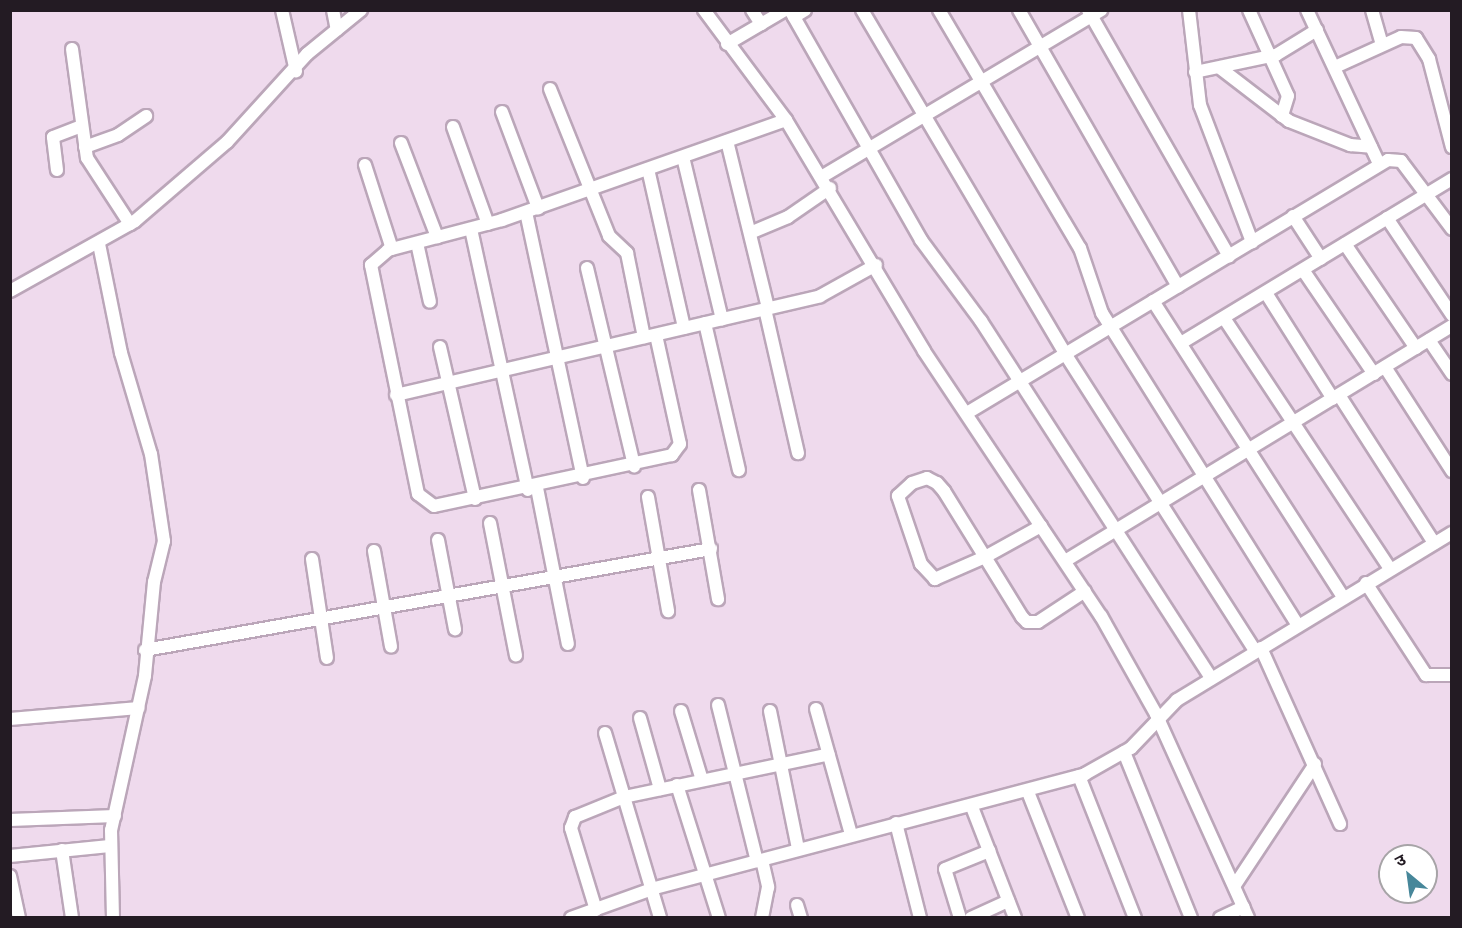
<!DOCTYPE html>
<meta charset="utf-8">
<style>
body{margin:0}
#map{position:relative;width:1462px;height:928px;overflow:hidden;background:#efdaed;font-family:"Archivo Narrow","Noto Sans Devanagari",sans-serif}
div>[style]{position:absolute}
.roads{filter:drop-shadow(2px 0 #bba6b9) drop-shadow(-2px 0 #bba6b9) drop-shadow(0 2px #bba6b9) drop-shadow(0 -2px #bba6b9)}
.minor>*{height:12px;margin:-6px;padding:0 6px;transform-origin:6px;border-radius:6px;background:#fff}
span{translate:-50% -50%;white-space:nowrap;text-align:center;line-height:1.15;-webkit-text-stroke:4.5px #fff;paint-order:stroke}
.frame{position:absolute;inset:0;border:12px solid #231b23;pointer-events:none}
.north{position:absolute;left:1378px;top:844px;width:60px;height:60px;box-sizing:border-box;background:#fff;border:2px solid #a7a4a7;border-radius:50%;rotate:331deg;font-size:16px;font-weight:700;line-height:24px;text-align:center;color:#231b23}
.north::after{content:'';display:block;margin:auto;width:21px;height:27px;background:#47879a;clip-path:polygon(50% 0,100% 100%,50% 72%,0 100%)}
</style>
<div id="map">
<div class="roads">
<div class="minor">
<div style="left:282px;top:10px;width:63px;rotate:77.1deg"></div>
<div style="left:333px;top:10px;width:20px;rotate:79deg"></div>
<div style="left:704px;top:10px;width:137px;rotate:53.3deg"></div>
<div style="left:786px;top:120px;width:269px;rotate:59.1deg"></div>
<div style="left:924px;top:351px;width:319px;rotate:56.3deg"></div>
<div style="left:1101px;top:616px;width:112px;rotate:60.7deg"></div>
<div style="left:1156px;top:714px;width:224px;rotate:65.7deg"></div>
<div style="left:752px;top:10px;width:17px;rotate:57deg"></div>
<div style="left:790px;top:10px;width:265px;rotate:60.3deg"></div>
<div style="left:921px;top:240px;width:101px;rotate:53.5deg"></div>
<div style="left:981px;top:321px;width:425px;rotate:57.2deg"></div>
<div style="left:862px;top:10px;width:397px;rotate:59.4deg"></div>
<div style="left:1064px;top:352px;width:355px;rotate:57.4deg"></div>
<div style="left:939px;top:10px;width:277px;rotate:59.4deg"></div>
<div style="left:1080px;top:248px;width:69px;rotate:71.3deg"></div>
<div style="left:1102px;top:313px;width:368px;rotate:57.9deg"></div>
<div style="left:1019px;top:10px;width:319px;rotate:60.1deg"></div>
<div style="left:1088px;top:10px;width:284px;rotate:60.2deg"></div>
<div style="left:1189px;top:10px;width:96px;rotate:83.4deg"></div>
<div style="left:1200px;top:105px;width:147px;rotate:69.2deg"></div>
<div style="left:1249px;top:10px;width:94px;rotate:65.6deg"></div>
<div style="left:1288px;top:96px;width:21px;rotate:107deg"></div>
<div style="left:1307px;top:10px;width:170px;rotate:64.9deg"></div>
<div style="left:1372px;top:10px;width:36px;rotate:74deg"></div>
<div style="left:794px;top:17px;width:13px;rotate:-32deg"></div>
<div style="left:727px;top:44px;width:67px;rotate:-30.4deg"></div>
<div style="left:72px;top:49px;width:110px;rotate:82.2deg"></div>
<div style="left:87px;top:158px;width:79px;rotate:56.9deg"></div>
<div style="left:1335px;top:67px;width:72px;rotate:-24.4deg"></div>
<div style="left:1401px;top:37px;width:15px;rotate:4deg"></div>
<div style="left:1416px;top:38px;width:25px;rotate:58deg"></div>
<div style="left:1429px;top:59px;width:91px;rotate:75.4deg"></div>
<div style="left:1220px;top:68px;width:87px;rotate:37.5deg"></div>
<div style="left:1289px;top:121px;width:66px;rotate:21.5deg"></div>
<div style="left:1350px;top:145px;width:21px;rotate:5deg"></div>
<div style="left:1195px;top:72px;width:83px;rotate:-11.9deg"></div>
<div style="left:1276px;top:55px;width:48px;rotate:-31.4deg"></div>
<div style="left:550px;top:89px;width:158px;rotate:68.1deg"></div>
<div style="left:609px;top:236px;width:25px;rotate:43deg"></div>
<div style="left:627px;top:253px;width:86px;rotate:78.6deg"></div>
<div style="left:502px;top:112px;width:103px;rotate:69.4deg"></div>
<div style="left:453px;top:127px;width:103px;rotate:70.2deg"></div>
<div style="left:727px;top:141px;width:172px;rotate:76.2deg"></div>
<div style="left:401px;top:143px;width:101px;rotate:69deg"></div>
<div style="left:85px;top:147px;width:35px;rotate:-20deg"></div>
<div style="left:118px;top:135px;width:34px;rotate:-34deg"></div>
<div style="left:683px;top:157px;width:167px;rotate:76.5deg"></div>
<div style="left:365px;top:165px;width:88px;rotate:72.2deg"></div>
<div style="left:648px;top:169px;width:163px;rotate:77.2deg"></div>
<div style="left:57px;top:170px;width:33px;rotate:-97deg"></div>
<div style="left:53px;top:137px;width:31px;rotate:-21deg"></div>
<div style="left:823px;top:176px;width:324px;rotate:-30.8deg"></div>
<div style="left:526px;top:212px;width:272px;rotate:77.9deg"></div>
<div style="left:1293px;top:216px;width:51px;rotate:56.9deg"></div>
<div style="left:1387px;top:218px;width:117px;rotate:56.2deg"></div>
<div style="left:471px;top:229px;width:267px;rotate:77.7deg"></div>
<div style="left:750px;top:233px;width:41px;rotate:-22.8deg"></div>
<div style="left:788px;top:217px;width:51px;rotate:-34.6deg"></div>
<div style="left:417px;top:243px;width:60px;rotate:77.6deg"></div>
<div style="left:99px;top:244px;width:111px;rotate:78.6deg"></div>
<div style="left:121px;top:353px;width:105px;rotate:73.5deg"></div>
<div style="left:151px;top:454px;width:88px;rotate:81.5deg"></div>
<div style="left:164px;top:541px;width:42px;rotate:103.7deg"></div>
<div style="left:154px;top:582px;width:94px;rotate:95.5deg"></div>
<div style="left:145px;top:676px;width:158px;rotate:102.4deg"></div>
<div style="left:111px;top:830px;width:88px;rotate:88.7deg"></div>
<div style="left:1345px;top:244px;width:126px;rotate:55.7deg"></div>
<div style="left:587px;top:268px;width:204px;rotate:76.6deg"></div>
<div style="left:1303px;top:270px;width:126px;rotate:55.7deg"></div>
<div style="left:10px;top:291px;width:143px;rotate:-29.2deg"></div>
<div style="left:135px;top:221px;width:121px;rotate:-40.7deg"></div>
<div style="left:227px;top:142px;width:119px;rotate:-47.7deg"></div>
<div style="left:307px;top:54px;width:70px;rotate:-39.2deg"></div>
<div style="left:1266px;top:293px;width:125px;rotate:57.7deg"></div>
<div style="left:1153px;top:301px;width:352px;rotate:57.3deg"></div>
<div style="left:765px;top:309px;width:148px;rotate:77.1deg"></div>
<div style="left:1224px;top:318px;width:301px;rotate:56.5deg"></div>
<div style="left:705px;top:323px;width:151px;rotate:77deg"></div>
<div style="left:656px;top:335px;width:112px;rotate:77.6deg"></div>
<div style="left:680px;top:444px;width:14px;rotate:126deg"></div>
<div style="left:672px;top:455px;width:243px;rotate:167.9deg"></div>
<div style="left:434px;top:506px;width:20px;rotate:-143deg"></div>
<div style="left:418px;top:494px;width:234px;rotate:-101.6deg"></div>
<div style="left:371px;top:265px;width:23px;rotate:-41deg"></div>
<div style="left:388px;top:250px;width:118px;rotate:-14.7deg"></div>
<div style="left:502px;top:220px;width:301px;rotate:-19.4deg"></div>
<div style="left:1429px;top:340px;width:41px;rotate:55.9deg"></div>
<div style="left:1181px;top:343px;width:317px;rotate:-31.2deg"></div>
<div style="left:440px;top:347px;width:156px;rotate:77deg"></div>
<div style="left:1385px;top:367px;width:124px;rotate:57.2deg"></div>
<div style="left:396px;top:395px;width:435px;rotate:-13.1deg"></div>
<div style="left:820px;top:296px;width:64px;rotate:-29deg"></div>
<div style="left:1339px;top:395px;width:176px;rotate:57.3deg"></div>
<div style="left:967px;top:413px;width:491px;rotate:-31deg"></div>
<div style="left:1388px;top:160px;width:13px;rotate:4deg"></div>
<div style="left:1401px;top:161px;width:85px;rotate:53.1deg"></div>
<div style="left:537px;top:488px;width:159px;rotate:78.8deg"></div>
<div style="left:699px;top:490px;width:111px;rotate:80.1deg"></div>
<div style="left:648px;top:497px;width:116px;rotate:80deg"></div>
<div style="left:490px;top:523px;width:135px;rotate:78.9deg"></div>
<div style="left:1041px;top:526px;width:64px;rotate:151deg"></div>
<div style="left:985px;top:557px;width:55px;rotate:156.3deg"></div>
<div style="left:935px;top:579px;width:21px;rotate:-133deg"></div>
<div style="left:921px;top:564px;width:72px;rotate:-108.7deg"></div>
<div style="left:898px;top:496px;width:19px;rotate:-43deg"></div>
<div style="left:912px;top:483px;width:16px;rotate:-18deg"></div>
<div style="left:927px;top:478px;width:11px;rotate:27deg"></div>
<div style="left:937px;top:483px;width:11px;rotate:49deg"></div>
<div style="left:944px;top:491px;width:78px;rotate:58.2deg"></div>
<div style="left:985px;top:557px;width:70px;rotate:58.3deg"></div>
<div style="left:1022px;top:617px;width:7px;rotate:45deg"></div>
<div style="left:1027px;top:622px;width:11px"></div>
<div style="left:1038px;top:622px;width:56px;rotate:-33.4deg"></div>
<div style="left:438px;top:540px;width:91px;rotate:79.2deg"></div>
<div style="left:374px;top:551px;width:97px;rotate:79.9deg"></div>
<div style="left:312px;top:559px;width:100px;rotate:81.4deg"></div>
<div style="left:1065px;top:561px;width:453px;rotate:-31.3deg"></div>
<div style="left:1366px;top:583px;width:110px;rotate:56.9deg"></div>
<div style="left:1426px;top:675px;width:26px"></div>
<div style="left:1261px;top:648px;width:193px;rotate:65.8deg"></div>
<div style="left:145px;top:650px;width:575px;rotate:-10.12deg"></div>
<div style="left:718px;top:705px;width:161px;rotate:76deg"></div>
<div style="left:816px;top:709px;width:130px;rotate:74.4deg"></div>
<div style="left:681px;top:711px;width:72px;rotate:73.1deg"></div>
<div style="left:770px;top:711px;width:141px;rotate:78.5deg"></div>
<div style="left:640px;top:718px;width:74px;rotate:74.3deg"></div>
<div style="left:10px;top:719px;width:129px;rotate:-4.9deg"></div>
<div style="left:605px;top:733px;width:193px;rotate:73.4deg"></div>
<div style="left:1124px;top:752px;width:179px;rotate:68deg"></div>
<div style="left:1079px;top:776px;width:153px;rotate:68.5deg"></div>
<div style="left:677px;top:785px;width:139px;rotate:72.5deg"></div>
<div style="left:1028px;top:792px;width:136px;rotate:68.4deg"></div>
<div style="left:972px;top:807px;width:119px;rotate:68.8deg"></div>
<div style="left:10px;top:820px;width:105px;rotate:-2.2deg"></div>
<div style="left:896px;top:823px;width:98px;rotate:75.8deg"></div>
<div style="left:62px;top:850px;width:69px;rotate:81.6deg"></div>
<div style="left:10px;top:856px;width:100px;rotate:-5.7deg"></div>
<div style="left:762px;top:860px;width:28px;rotate:77deg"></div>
<div style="left:768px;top:887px;width:32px;rotate:101deg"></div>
<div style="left:10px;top:876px;width:43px;rotate:77.9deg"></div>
<div style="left:1235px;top:885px;width:145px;rotate:-56.5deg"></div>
<div style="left:797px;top:905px;width:14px;rotate:73deg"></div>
<div style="left:596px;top:910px;width:86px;rotate:-107deg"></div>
<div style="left:571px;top:828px;width:12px;rotate:-70deg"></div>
<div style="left:575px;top:817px;width:53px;rotate:-22.2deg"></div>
<div style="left:624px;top:797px;width:209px;rotate:-11.8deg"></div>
<div style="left:571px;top:918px;width:89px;rotate:-19.7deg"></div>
<div style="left:655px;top:888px;width:445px;rotate:-14.8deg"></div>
<div style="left:1085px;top:774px;width:53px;rotate:-29.5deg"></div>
<div style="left:1131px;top:748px;width:66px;rotate:-46.2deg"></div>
<div style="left:1177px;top:700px;width:322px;rotate:-31.3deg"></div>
<div style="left:960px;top:918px;width:51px;rotate:-107deg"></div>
<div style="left:945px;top:869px;width:48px;rotate:-22.2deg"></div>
<div style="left:971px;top:918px;width:41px;rotate:-24.7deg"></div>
<div style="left:1220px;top:918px;width:26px;rotate:-25deg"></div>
</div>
</div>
<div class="frame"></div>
<div class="north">उ</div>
</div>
